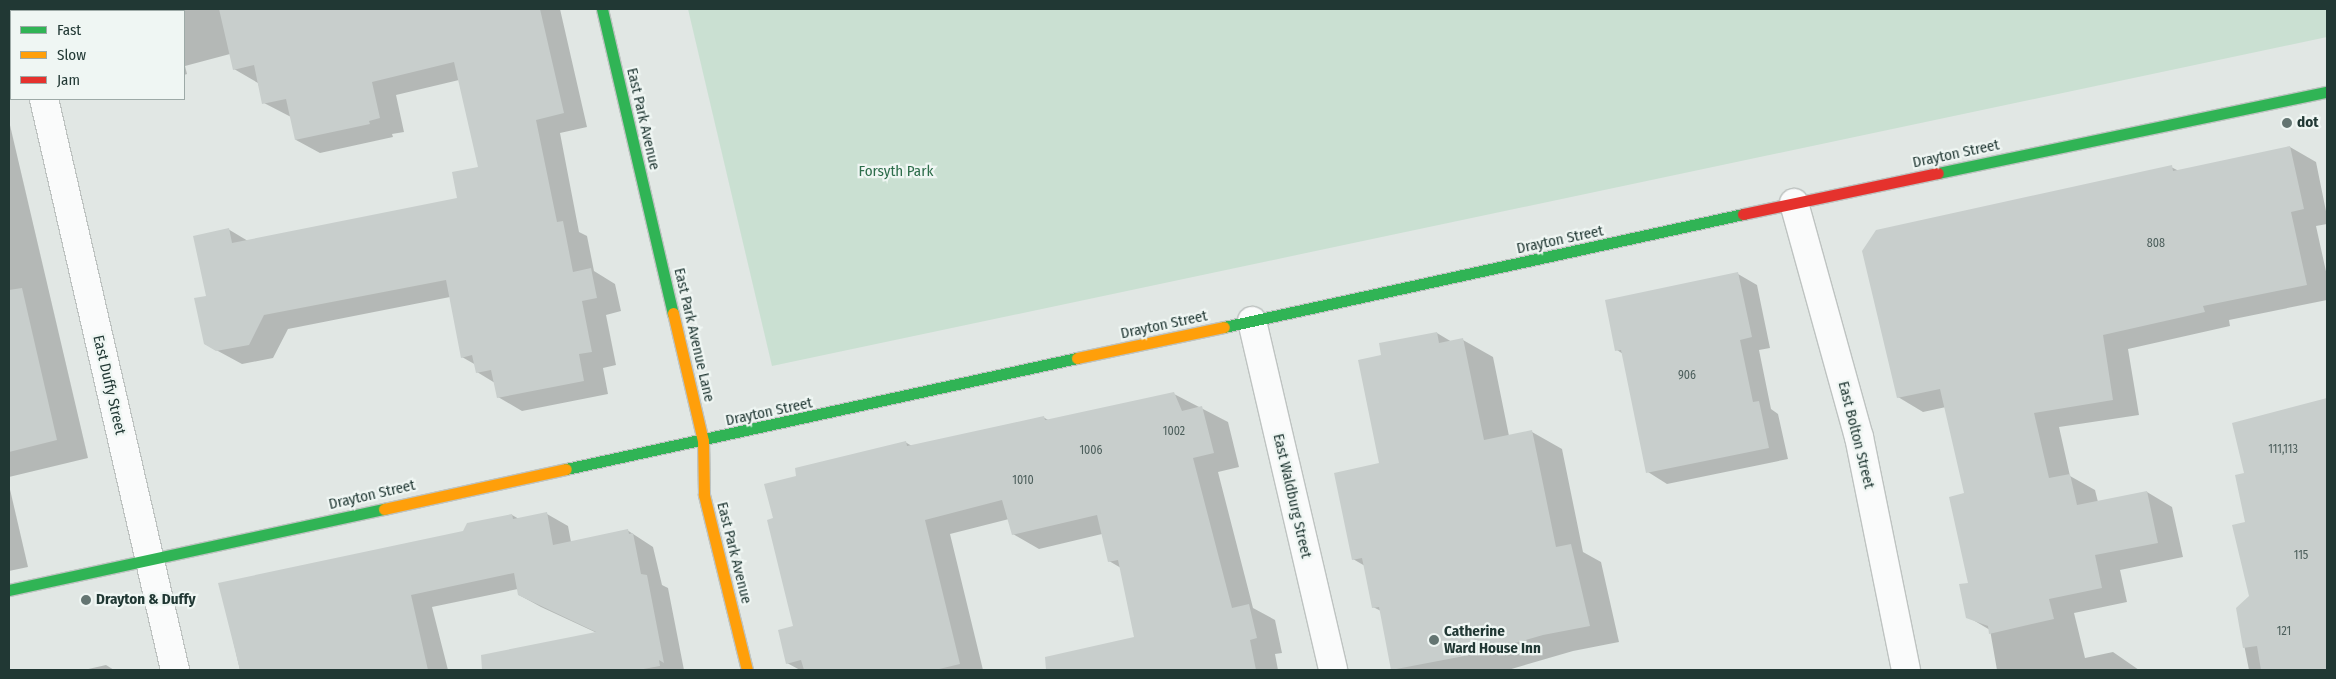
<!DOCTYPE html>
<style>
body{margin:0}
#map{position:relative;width:2336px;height:679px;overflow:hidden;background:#e1e7e4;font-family:"Fira Sans Condensed",sans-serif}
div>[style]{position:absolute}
.green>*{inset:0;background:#cae0d2}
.shadow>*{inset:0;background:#0003}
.building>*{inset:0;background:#c8cecc}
.roads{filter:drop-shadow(1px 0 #bec3c1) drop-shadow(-1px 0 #bec3c1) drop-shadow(0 1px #bec3c1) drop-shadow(0 -1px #bec3c1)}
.street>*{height:28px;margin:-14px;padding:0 14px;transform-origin:14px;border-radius:14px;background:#fafbfb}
.fast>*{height:11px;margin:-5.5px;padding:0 5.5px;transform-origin:5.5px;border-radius:5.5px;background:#30b455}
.slow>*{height:11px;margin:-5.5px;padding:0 5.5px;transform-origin:5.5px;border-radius:5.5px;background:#ff9f0a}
.jam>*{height:11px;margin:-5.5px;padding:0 5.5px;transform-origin:5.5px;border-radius:5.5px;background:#e5322d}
.dots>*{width:14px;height:14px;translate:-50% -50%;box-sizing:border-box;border:2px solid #eff6f3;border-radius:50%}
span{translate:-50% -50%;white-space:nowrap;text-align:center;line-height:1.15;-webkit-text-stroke:4.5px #eff6f3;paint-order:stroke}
.number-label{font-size:12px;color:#4c5e5b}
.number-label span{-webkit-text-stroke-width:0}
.street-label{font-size:15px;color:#213834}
.poi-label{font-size:15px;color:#213834;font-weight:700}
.left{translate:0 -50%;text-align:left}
.park-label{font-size:15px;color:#2d6d4b}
.frame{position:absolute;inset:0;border:10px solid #213834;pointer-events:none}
.legend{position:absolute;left:10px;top:10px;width:175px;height:90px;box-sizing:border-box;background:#eff6f3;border:1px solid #9daaa7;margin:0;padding:6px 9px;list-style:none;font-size:15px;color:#213834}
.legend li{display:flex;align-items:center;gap:10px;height:25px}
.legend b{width:25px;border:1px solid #9daaa7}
</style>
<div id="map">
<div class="green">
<div style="clip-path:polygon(688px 9px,2327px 9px,2327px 37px,772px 366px)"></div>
</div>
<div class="shadow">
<div style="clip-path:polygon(78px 9px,560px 9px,587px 127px,560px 133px,579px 232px,587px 236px,594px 271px,615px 284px,621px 311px,606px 315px,616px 365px,603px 368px,608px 394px,522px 411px,498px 397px,495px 383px,477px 372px,476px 365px,462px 357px,450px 297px,288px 329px,273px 358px,242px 364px,205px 344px,207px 297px,228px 229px,248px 241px,459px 199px,480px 168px,459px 80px,396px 95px,404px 132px,392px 134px,393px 137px,320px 153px,296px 140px,291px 117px,264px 103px,258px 83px,234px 69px,230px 54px,185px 66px,187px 74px,184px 75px,184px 11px)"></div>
<div style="clip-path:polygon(9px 121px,88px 458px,9px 477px)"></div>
<div style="clip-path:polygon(2290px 147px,2316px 162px,2327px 216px,2327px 224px,2316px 226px,2327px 276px,2327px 300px,2229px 320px,2230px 326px,2128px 349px,2139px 415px,2059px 427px,2070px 476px,2095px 490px,2098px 502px,2147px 492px,2172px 507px,2183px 557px,2120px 570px,2127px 602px,2074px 613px,2085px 658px,2113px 652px,2139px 670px,1997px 670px,1990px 630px,1968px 617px,1970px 584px,1966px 494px,1946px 407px,1923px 412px,1898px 397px,2171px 167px,2179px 171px)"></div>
<div style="clip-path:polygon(1738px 274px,1757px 285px,1770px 348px,1759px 350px,1771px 409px,1778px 414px,1788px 459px,1667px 484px,1648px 472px,1623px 354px,1617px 350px)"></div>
<div style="clip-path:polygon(1437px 333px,1452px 342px,1463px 340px,1493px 357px,1509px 436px,1532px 432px,1562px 449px,1583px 552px,1601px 562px,1619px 642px,1573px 651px,1508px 670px,1393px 670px,1381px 611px,1373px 607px,1365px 566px,1353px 559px,1380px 464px,1383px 356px)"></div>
<div style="clip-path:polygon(1174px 394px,1228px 422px,1239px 467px,1218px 472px,1253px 608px,1275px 620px,1282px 653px,1275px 654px,1278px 670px,1123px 670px,1116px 642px,1135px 638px,1121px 568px,1109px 561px,1102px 534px,1039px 549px,1013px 534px,1009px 519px,950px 534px,983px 670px,800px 670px,787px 663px,794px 627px,774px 519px,798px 477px,905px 442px,912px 446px,1043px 417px,1050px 421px)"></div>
<div style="clip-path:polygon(2327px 400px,2327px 670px,2249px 670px,2237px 609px,2250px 596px,2246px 474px,2234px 424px)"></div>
<div style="clip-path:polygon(9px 485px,28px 567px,9px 571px)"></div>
<div style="clip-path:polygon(547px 514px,568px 526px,571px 542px,627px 530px,653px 547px,662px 585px,668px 588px,684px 670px,534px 670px,529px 647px,597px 633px,541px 607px,519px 595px,518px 589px,432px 607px,448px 670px,240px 670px,220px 584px,464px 532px,512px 515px,519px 519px)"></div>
<div style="clip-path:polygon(106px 665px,114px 670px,84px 670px)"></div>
</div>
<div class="building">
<div style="clip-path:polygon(219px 9px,540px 9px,564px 113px,536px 120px,557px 222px,563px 221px,573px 272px,591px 268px,597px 298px,582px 301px,592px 352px,579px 354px,584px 381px,497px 398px,491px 370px,476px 373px,472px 355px,461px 358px,446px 280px,264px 315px,249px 345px,216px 351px,204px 344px,194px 298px,206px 296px,193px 236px,229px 228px,232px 243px,457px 198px,452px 172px,478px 167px,454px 62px,372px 82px,380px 118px,369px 121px,370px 124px,295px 140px,286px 99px,262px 104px,254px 65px,233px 70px)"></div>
<div style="clip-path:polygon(2290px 146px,2304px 209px,2291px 212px,2307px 285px,2203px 306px,2205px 312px,2103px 335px,2113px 400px,2034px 413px,2049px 478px,2070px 474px,2077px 505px,2147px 491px,2158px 543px,2095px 555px,2102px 588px,2049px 599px,2054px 619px,1989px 634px,1988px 626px,1966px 618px,1959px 584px,1968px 583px,1949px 497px,1964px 493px,1940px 389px,1897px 398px,1862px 251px,1876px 230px,2172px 165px,2173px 171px)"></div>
<div style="clip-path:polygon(1738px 272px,1752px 337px,1740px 340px,1753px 402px,1759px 401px,1769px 448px,1646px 473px,1621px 350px,1615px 351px,1605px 300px)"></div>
<div style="clip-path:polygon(22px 288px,57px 440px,9px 452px,9px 290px)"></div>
<div style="clip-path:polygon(1437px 332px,1439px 343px,1463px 338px,1484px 440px,1532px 430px,1556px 547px,1571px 544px,1590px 626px,1543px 635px,1480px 653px,1391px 670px,1379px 607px,1372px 608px,1362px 558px,1352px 560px,1334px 473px,1379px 463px,1358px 360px,1381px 355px,1379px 343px)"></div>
<div style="clip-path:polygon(1174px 392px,1182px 411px,1202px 406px,1214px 453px,1193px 458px,1232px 608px,1249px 604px,1257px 638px,1250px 640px,1256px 670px,1046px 670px,1045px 657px,1134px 637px,1118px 560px,1108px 562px,1097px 515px,1012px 535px,1002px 500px,925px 520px,960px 664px,935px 670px,804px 670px,801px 660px,786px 664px,778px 630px,793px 626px,767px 520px,773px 518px,764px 484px,796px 476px,795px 468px,906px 441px,907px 446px,1044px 416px,1045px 420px)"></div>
<div style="clip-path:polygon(2327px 398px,2327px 670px,2261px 670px,2257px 646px,2243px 648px,2236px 608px,2249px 596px,2232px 525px,2245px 522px,2235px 475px,2244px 473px,2232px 423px)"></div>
<div style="clip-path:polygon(547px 512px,553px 545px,628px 529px,629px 534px,633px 533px,641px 574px,647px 575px,664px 663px,659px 660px,660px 666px,638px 670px,482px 670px,481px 655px,596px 632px,518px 595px,514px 573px,411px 595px,428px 670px,240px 670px,218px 583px,463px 531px,467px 523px,512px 514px,513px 519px)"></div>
</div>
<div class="roads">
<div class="street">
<div style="left:23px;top:9px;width:2px;rotate:63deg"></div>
<div style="left:44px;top:99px;width:586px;rotate:77.08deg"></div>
<div style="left:1794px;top:203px;width:243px;rotate:74.5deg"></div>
<div style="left:1859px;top:437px;width:238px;rotate:78.6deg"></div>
<div style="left:1252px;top:321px;width:358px;rotate:76.9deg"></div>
</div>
<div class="fast">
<div style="left:602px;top:9px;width:312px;rotate:76.9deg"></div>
<div style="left:1938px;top:173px;width:397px;rotate:-11.8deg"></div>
<div style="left:1224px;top:327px;width:531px;rotate:-12.28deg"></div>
<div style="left:566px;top:469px;width:523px;rotate:-12.26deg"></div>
<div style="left:9px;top:590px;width:384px;rotate:-12.2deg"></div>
</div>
<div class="slow">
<div style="left:673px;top:313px;width:131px;rotate:76.8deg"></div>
<div style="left:703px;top:441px;width:54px;rotate:88.9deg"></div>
<div style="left:704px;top:495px;width:180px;rotate:76.2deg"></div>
<div style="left:1077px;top:358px;width:150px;rotate:-11.9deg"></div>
<div style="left:384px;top:509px;width:186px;rotate:-12.4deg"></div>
</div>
<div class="jam">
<div style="left:1743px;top:214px;width:199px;rotate:-11.9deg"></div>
</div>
</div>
<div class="dots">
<div style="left:2287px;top:123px;background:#647572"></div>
<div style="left:86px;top:600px;background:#647572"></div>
<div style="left:1434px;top:640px;background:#647572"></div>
</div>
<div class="number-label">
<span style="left:2156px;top:244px">808</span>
<span style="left:1687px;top:376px">906</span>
<span style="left:1174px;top:432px">1002</span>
<span style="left:2283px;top:450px">111,113</span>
<span style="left:1091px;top:451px">1006</span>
<span style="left:1023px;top:481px">1010</span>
<span style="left:2301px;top:556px">115</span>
<span style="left:2284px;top:632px">121</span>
</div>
<div class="street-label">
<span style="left:643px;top:119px;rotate:77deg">East Park Avenue</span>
<span style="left:1956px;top:154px;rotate:-12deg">Drayton Street</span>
<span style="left:1560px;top:240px;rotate:-12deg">Drayton Street</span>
<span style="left:1164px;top:325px;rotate:-12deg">Drayton Street</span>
<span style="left:694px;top:335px;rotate:77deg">East Park Avenue Lane</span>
<span style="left:109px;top:385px;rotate:77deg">East Duffy Street</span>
<span style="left:769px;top:412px;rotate:-12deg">Drayton Street</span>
<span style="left:1856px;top:435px;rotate:76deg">East Bolton Street</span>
<span style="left:372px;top:495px;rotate:-13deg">Drayton Street</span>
<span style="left:1292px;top:496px;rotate:77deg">East Waldburg Street</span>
<span style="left:734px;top:553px;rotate:76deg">East Park Avenue</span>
</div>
<div class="poi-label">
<span class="left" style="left:2297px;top:123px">dot</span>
<span class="left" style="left:96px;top:600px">Drayton &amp; Duffy</span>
<span class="left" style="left:1444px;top:640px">Catherine<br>Ward House Inn</span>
</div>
<div class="park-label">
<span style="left:896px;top:172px">Forsyth Park</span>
</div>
<div class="frame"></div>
<ul class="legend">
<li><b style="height:6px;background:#30b455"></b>Fast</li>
<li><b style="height:6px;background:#ff9f0a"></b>Slow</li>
<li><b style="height:6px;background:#e5322d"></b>Jam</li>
</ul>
</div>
